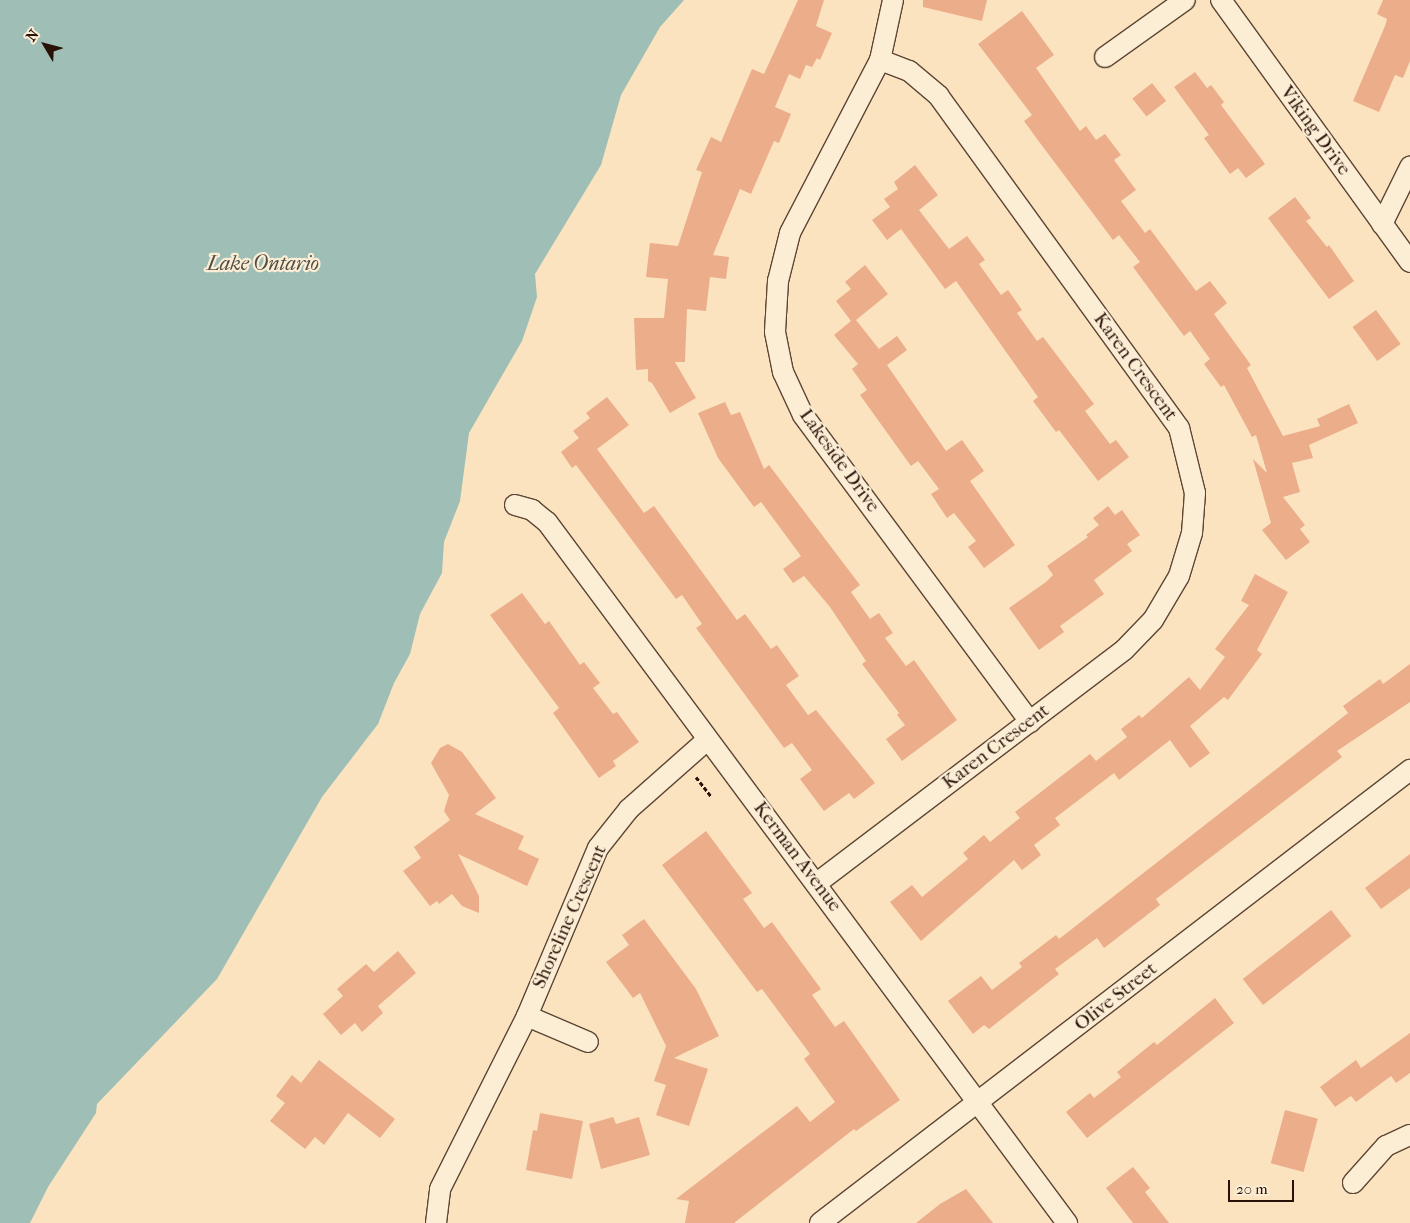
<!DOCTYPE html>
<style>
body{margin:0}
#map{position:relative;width:1410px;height:1223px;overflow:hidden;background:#fbe3bf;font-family:"IM FELL French Canon",serif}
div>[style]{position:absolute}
.water>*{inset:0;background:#9fbeb5}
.building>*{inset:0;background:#ecad8b;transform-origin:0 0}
.path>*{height:3px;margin-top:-1.5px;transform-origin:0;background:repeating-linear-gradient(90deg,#281207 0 4px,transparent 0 6.5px)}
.roads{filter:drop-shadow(1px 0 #5d4635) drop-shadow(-1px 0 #5d4635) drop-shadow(0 1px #5d4635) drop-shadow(0 -1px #5d4635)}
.minor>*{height:20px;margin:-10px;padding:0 10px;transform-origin:10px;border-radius:10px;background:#fcedd5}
span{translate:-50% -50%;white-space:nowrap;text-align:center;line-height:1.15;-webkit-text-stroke:4.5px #fcedd5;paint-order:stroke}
.street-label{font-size:19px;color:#281207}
.water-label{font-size:20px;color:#524e44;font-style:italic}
.north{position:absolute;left:20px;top:20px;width:50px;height:50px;-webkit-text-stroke:4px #fcedd5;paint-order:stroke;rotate:307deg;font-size:14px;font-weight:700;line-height:20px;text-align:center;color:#281207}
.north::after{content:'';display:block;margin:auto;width:18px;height:22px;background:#281207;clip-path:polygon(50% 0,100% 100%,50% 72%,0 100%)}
.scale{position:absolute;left:1228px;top:1180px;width:66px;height:22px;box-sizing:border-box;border:2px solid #281207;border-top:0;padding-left:6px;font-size:15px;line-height:18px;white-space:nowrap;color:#281207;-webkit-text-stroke:4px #fcedd5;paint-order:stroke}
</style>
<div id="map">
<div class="water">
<div style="clip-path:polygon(0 0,684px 0,660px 27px,621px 95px,601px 165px,535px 274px,537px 297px,522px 341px,469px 433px,460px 501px,444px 542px,442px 573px,420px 614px,410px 654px,394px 683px,378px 724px,322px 797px,217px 979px,97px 1104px,96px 1113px,48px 1187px,30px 1223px,0 1223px)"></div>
</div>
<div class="building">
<div style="clip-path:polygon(798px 0,824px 0,816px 26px,832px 33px,820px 60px,817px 58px,812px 67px,806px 65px,800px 79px,789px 74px,775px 107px,791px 114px,779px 143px,774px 141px,751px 194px,740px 189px,713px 255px,729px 257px,726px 279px,710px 277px,706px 311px,687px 309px,685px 362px,675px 362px,696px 398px,670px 413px,652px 383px,648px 381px,648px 369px,636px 370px,634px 318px,664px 318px,668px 279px,646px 277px,650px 243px,678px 246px,702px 172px,696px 170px,711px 137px,721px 142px,752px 69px,764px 74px)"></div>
<div style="clip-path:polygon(923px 0,987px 0,982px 21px,923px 7px)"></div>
<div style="clip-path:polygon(1383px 0,1410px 0,1410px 61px,1403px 78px,1395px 75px,1379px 112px,1353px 101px,1385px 26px,1387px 19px,1377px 14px)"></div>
<div style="clip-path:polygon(1022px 11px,1054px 55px,1036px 68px,1080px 131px,1086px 126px,1096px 140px,1105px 134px,1121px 155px,1114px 160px,1136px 190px,1121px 201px,1145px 233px,1150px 229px,1196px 291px,1210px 281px,1227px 303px,1214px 314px,1251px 365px,1247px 368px,1283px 436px,1320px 426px,1317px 419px,1349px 404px,1358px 423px,1309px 445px,1313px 458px,1292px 463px,1300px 492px,1283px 497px,1305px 525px,1300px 529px,1310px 542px,1286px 560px,1262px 530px,1271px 523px,1253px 459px,1267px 473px,1256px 435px,1252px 437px,1224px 385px,1221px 387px,1204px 364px,1210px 359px,1190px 331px,1184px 336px,1133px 267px,1140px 262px,1119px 235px,1113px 240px,1040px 143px,1024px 121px,1032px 115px,978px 44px)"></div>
<div style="clip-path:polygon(1195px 72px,1207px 88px,1211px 85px,1224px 102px,1221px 105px,1265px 164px,1246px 178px,1238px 168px,1230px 174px,1204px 138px,1209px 135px,1174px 87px)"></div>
<div style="left:1152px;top:83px;width:23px;height:25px;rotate:52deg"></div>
<div style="clip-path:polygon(915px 165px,938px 195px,919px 210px,949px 249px,967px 236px,985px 260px,979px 264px,1001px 295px,1008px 290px,1022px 310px,1017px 313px,1037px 341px,1043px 337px,1094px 404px,1085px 411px,1110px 444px,1116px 440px,1129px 457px,1098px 481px,1059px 430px,1056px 432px,1033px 401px,1038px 397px,956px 281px,945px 289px,901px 229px,887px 240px,872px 220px,890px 207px,884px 199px,898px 189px,894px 182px)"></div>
<div style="clip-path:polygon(1295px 197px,1311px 218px,1306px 221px,1327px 247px,1329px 245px,1354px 281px,1329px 299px,1268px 218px)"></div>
<div style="clip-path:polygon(865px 265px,888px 294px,856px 320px,879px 349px,897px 336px,907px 350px,887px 365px,946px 451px,962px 440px,984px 471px,970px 481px,1015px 545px,984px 568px,968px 547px,976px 541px,954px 513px,947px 518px,931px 494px,939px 489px,918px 461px,911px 466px,860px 395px,867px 390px,852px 369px,858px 364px,834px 335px,851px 321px,836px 301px,851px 289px,845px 282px)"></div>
<div style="left:1376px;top:310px;width:42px;height:29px;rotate:54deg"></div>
<div style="clip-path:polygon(607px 397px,629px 425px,597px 449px,644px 513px,654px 506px,737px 620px,745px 614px,771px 649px,777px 645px,799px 676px,786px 685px,808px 715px,816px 710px,875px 783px,854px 799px,849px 793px,824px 811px,800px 779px,812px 770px,792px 743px,784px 748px,696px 628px,702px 624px,682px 595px,676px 599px,576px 465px,572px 468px,561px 452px,579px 438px,573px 431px,590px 418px,586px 413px)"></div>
<div style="clip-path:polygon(725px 402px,731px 415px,740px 412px,764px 469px,769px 465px,860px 585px,851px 592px,870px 619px,879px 613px,893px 633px,885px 638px,906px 666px,914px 660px,957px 720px,902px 761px,886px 739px,905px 725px,897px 715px,899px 713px,862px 664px,866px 661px,830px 607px,804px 576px,793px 583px,783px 569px,801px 556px,761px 502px,754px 507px,718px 458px,698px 413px)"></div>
<div style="clip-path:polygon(1108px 506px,1115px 515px,1122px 510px,1140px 535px,1127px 544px,1132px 551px,1094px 580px,1104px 594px,1060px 626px,1064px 632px,1039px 650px,1009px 608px,1046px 582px,1053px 575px,1047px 566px,1088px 537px,1086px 535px,1099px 525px,1093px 518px)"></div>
<div style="clip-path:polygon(1255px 574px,1288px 592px,1257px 650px,1262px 654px,1228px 700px,1224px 697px,1190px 726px,1210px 753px,1190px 768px,1170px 740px,1119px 780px,1114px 773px,1055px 818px,1060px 825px,1034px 845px,1041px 855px,1022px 870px,1014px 860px,921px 941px,890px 902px,912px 885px,922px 897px,968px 859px,963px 853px,984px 835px,990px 842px,1020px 818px,1015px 812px,1037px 795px,1090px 754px,1096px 761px,1127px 737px,1121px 729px,1139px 715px,1142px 718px,1189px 677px,1200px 690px,1225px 657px,1215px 649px,1249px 605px,1241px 601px)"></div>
<div style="clip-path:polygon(522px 593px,545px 624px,549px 621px,580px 665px,584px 662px,600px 683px,593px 688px,613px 714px,617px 712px,639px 742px,613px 761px,616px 766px,599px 778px,553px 713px,559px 708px,490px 615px)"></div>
<div style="clip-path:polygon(1410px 664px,1410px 702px,1337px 751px,1342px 757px,1156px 899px,1160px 905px,1104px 948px,1097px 938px,1055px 969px,1059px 974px,989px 1029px,984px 1025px,973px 1034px,948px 1001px,981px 976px,992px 990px,1022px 967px,1019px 963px,1056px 935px,1059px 939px,1348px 713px,1343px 706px,1380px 679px,1383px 684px)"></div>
<div style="clip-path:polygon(448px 744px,462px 752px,496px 798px,475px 814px,524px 836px,518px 849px,539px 859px,527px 886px,458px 854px,479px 896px,479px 913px,462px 906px,452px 894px,439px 904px,437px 901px,430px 906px,403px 871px,421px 858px,414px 847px,450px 820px,444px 811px,449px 795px,431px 763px,440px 748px)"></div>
<div style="clip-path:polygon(706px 831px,752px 893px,743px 899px,764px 928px,772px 922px,821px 989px,812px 995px,835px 1027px,844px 1021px,900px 1100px,856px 1131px,854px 1129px,734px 1223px,685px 1223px,689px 1201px,676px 1199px,797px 1106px,810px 1122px,835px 1102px,804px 1059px,810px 1054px,762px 989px,757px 992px,662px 865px)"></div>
<div style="clip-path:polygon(1410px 854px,1410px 888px,1381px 909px,1365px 888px)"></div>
<div style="left:1331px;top:910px;width:33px;height:112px;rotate:52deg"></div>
<div style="clip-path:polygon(644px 919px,696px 989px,719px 1036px,674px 1058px,708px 1069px,689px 1126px,656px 1115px,666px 1085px,654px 1081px,666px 1046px,640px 993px,633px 998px,606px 962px,629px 945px,622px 935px)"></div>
<div style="clip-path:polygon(398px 951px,416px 973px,378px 1006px,383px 1013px,362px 1032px,355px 1023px,341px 1035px,323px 1014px,343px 996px,337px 989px,366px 964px,374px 972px)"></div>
<div style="clip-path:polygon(1215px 998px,1234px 1023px,1087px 1138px,1066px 1112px,1090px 1093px,1094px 1098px,1121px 1077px,1117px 1072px,1154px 1042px,1157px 1045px)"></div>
<div style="clip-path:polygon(1410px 1033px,1410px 1073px,1396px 1083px,1391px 1076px,1356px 1102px,1351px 1096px,1335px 1107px,1320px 1087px,1356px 1060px,1361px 1068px)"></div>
<div style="clip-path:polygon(319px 1060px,395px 1119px,380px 1138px,348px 1113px,324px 1145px,315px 1137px,305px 1149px,270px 1121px,285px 1103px,276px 1096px,292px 1075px,301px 1083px)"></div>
<div style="left:1285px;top:1110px;width:34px;height:55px;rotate:15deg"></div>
<div style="clip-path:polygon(540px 1113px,583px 1121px,572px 1179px,526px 1170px,533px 1130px,537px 1131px)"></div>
<div style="clip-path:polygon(613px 1117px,616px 1124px,639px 1117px,650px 1155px,601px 1169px,589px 1124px)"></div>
<div style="clip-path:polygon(1133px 1167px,1150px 1188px,1145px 1192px,1169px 1223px,1133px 1223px,1106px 1188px)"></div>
<div style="clip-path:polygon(966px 1189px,993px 1223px,916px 1223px,940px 1204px)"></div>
</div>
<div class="path">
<div style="left:696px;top:777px;width:24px;rotate:52deg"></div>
</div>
<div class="roads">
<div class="minor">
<div style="left:893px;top:0;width:61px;rotate:102.2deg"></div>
<div style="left:880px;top:60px;width:195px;rotate:117.5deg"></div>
<div style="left:790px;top:233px;width:49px;rotate:104deg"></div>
<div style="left:778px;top:281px;width:51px;rotate:93.4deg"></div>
<div style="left:775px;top:332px;width:41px;rotate:78.7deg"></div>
<div style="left:783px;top:372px;width:47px;rotate:65.1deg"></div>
<div style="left:803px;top:415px;width:382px;rotate:53.5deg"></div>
<div style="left:1221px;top:0;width:323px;rotate:54.2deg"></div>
<div style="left:1105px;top:57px;width:98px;rotate:-35.5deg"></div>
<div style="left:1382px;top:224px;width:64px;rotate:-63.8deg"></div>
<div style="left:515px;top:505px;width:18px;rotate:16deg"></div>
<div style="left:532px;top:510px;width:19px;rotate:39deg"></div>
<div style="left:547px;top:522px;width:873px;rotate:53.43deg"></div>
<div style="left:817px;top:883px;width:385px;rotate:-37.2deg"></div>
<div style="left:1124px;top:650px;width:42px;rotate:-46deg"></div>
<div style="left:1153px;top:620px;width:51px;rotate:-59.4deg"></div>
<div style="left:1179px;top:576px;width:45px;rotate:-73.2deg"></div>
<div style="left:1192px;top:533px;width:40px;rotate:-85.7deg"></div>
<div style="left:1195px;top:493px;width:67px;rotate:-103.8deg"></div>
<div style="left:1179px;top:428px;width:410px;rotate:-125.9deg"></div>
<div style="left:939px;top:96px;width:39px;rotate:-140deg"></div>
<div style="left:909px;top:71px;width:31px;rotate:-159deg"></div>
<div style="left:527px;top:1016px;width:66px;rotate:23.1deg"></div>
<div style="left:1353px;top:1183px;width:50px;rotate:-48.3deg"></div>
<div style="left:1386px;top:1146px;width:26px;rotate:-25deg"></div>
<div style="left:436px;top:1223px;width:34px;rotate:-83deg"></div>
<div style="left:440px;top:1189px;width:194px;rotate:-63.3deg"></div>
<div style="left:527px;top:1016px;width:182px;rotate:-67.1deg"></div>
<div style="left:598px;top:848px;width:50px;rotate:-51.5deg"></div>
<div style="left:629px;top:809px;width:104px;rotate:-41.5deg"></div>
<div style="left:820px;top:1223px;width:744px;rotate:-37.52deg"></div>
</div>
</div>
<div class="street-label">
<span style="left:1315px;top:131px;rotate:54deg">Viking Drive</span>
<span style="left:1135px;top:367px;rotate:54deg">Karen Crescent</span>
<span style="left:839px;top:461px;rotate:54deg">Lakeside Drive</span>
<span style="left:996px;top:747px;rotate:-37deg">Karen Crescent</span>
<span style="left:797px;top:857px;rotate:53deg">Kerman Avenue</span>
<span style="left:570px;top:917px;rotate:-66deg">Shoreline Crescent</span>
<span style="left:1116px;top:997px;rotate:-38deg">Olive Street</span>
</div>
<div class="water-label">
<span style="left:263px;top:263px">Lake Ontario</span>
</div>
<div class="north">N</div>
<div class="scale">20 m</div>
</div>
